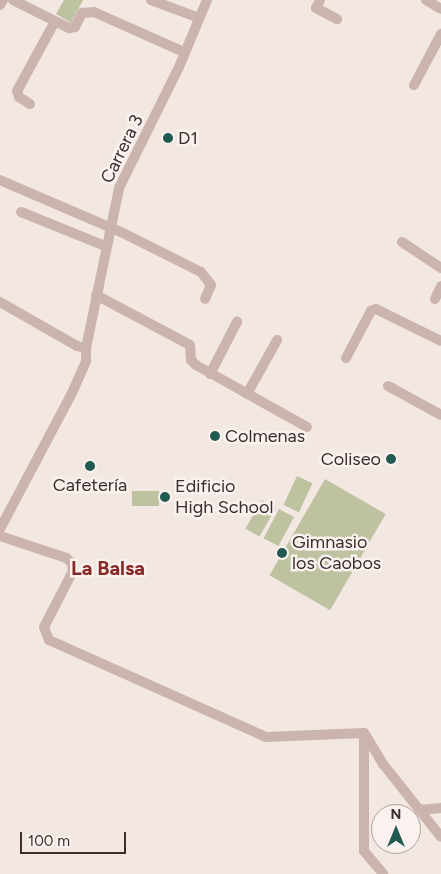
<!DOCTYPE html>
<meta charset="utf-8">
<style>
body{margin:0}
#map{position:relative;width:441px;height:874px;overflow:hidden;background:#f3e7e1;font-family:Figtree,sans-serif}
div>[style]{position:absolute}
.green>*{inset:0;background:#bec2a1;transform-origin:0 0}
.minor>*{height:10px;margin:-5px;padding:0 5px;transform-origin:5px;border-radius:5px;background:#cbb4ad}
.dots>*{width:14px;height:14px;translate:-50% -50%;box-sizing:border-box;border:2px solid #faf2ee;border-radius:50%}
span{translate:-50% -50%;white-space:nowrap;text-align:center;line-height:1.15;-webkit-text-stroke:5px #faf2ee;paint-order:stroke}
.poi-label{font-size:18px;color:#3a2d2b}
.left{translate:0 -50%;text-align:left}
.right{translate:-100% -50%;text-align:right}
.street-label{font-size:18px;color:#3a2d2b}
.quarter-label{font-size:20px;color:#862927;font-weight:700}
.north{position:absolute;left:371px;top:804px;width:50px;height:50px;box-sizing:border-box;background:#faf2ee;border:1px solid #ada3a0;border-radius:50%;rotate:0deg;font-size:14px;font-weight:700;line-height:20px;text-align:center;color:#3a2d2b}
.north::after{content:'';display:block;margin:auto;width:18px;height:22px;background:#225a52;clip-path:polygon(50% 0,100% 100%,50% 72%,0 100%)}
.scale{position:absolute;left:20px;top:832px;width:106px;height:22px;box-sizing:border-box;border:2px solid #3a2d2b;border-top:0;padding-left:6px;font-size:15px;line-height:18px;white-space:nowrap;color:#3a2d2b;-webkit-text-stroke:4px #faf2ee;paint-order:stroke}
</style>
<div id="map">
<div class="green">
<div style="clip-path:polygon(64px 0,83px 0,71px 23px,56px 14px)"></div>
<div style="left:297px;top:476px;width:17px;height:32px;rotate:25deg"></div>
<div style="left:325px;top:479px;width:70px;height:111px;rotate:30deg"></div>
<div style="left:132px;top:491px;width:27px;height:15px"></div>
<div style="left:262px;top:500px;width:16px;height:33px;rotate:30deg"></div>
<div style="left:279px;top:509px;width:17px;height:33px;rotate:28deg"></div>
</div>
<div class="minor">
<div style="left:13px;top:0;width:63px;rotate:26.6deg"></div>
<div style="left:69px;top:28px;width:6px;rotate:-9deg"></div>
<div style="left:75px;top:27px;width:16px;rotate:-63deg"></div>
<div style="left:82px;top:13px;width:12px;rotate:-5deg"></div>
<div style="left:94px;top:12px;width:98px;rotate:24deg"></div>
<div style="left:151px;top:0;width:51px;rotate:20.6deg"></div>
<div style="left:320px;top:0;width:9px;rotate:117deg"></div>
<div style="left:316px;top:8px;width:24px;rotate:28deg"></div>
<div style="left:426px;top:0;width:17px;rotate:31deg"></div>
<div style="left:0;top:5px;width:6px;rotate:-59deg"></div>
<div style="left:414px;top:85px;width:58px;rotate:-62.1deg"></div>
<div style="left:30px;top:104px;width:13px;rotate:-148deg"></div>
<div style="left:19px;top:97px;width:6px;rotate:-108deg"></div>
<div style="left:17px;top:91px;width:77px;rotate:-61.4deg"></div>
<div style="left:0;top:180px;width:132px;rotate:23.3deg"></div>
<div style="left:121px;top:232px;width:89px;rotate:26.6deg"></div>
<div style="left:201px;top:272px;width:16px;rotate:52deg"></div>
<div style="left:211px;top:285px;width:15px;rotate:113deg"></div>
<div style="left:21px;top:212px;width:91px;rotate:22deg"></div>
<div style="left:402px;top:242px;width:47px;rotate:33.7deg"></div>
<div style="left:96px;top:295px;width:106px;rotate:28deg"></div>
<div style="left:190px;top:345px;width:15px;rotate:86deg"></div>
<div style="left:191px;top:360px;width:7px;rotate:45deg"></div>
<div style="left:196px;top:365px;width:127px;rotate:29.2deg"></div>
<div style="left:435px;top:299px;width:14px;rotate:-65deg"></div>
<div style="left:0;top:302px;width:89px;rotate:29.7deg"></div>
<div style="left:77px;top:346px;width:9px;rotate:13deg"></div>
<div style="left:86px;top:348px;width:163px;rotate:-78.3deg"></div>
<div style="left:119px;top:188px;width:135px;rotate:-63.6deg"></div>
<div style="left:179px;top:67px;width:73px;rotate:-67.3deg"></div>
<div style="left:346px;top:358px;width:53px;rotate:-62deg"></div>
<div style="left:371px;top:311px;width:5px;rotate:-22deg"></div>
<div style="left:376px;top:309px;width:72px;rotate:26.2deg"></div>
<div style="left:210px;top:374px;width:59px;rotate:-62.6deg"></div>
<div style="left:388px;top:386px;width:60px;rotate:28.7deg"></div>
<div style="left:247px;top:394px;width:62px;rotate:-60.9deg"></div>
<div style="left:0;top:529px;width:154px;rotate:-62.1deg"></div>
<div style="left:72px;top:393px;width:35px;rotate:-66deg"></div>
<div style="left:86px;top:361px;width:13px;rotate:-90deg"></div>
<div style="left:0;top:536px;width:70px;rotate:18.4deg"></div>
<div style="left:66px;top:558px;width:8px;rotate:40deg"></div>
<div style="left:72px;top:563px;width:8px;rotate:83deg"></div>
<div style="left:73px;top:571px;width:63px;rotate:117.4deg"></div>
<div style="left:44px;top:627px;width:14px;rotate:69deg"></div>
<div style="left:49px;top:640px;width:238px;rotate:24.1deg"></div>
<div style="left:266px;top:737px;width:98px;rotate:-2.3deg"></div>
<div style="left:364px;top:733px;width:118px;rotate:90deg"></div>
<div style="left:364px;top:851px;width:30px;rotate:50deg"></div>
<div style="left:365px;top:734px;width:35px;rotate:59deg"></div>
<div style="left:383px;top:764px;width:93px;rotate:51.5deg"></div>
<div style="left:419px;top:810px;width:22px;rotate:-5deg"></div>
</div>
<div class="dots">
<div style="left:168px;top:138px;background:#225a52"></div>
<div style="left:215px;top:436px;background:#225a52"></div>
<div style="left:391px;top:459px;background:#225a52"></div>
<div style="left:90px;top:466px;background:#225a52"></div>
<div style="left:165px;top:497px;background:#225a52"></div>
<div style="left:282px;top:553px;background:#225a52"></div>
</div>
<div class="poi-label">
<span class="left" style="left:178px;top:138px">D1</span>
<span class="left" style="left:225px;top:436px">Colmenas</span>
<span class="right" style="left:381px;top:459px">Coliseo</span>
<span style="left:90px;top:485px">Cafetería</span>
<span class="left" style="left:175px;top:497px">Edificio<br>High School</span>
<span class="left" style="left:292px;top:553px">Gimnasio<br>los Caobos</span>
</div>
<div class="street-label">
<span style="left:122px;top:149px;rotate:-64deg">Carrera 3</span>
</div>
<div class="quarter-label">
<span style="left:108px;top:568px">La Balsa</span>
</div>
<div class="north">N</div>
<div class="scale">100 m</div>
</div>
